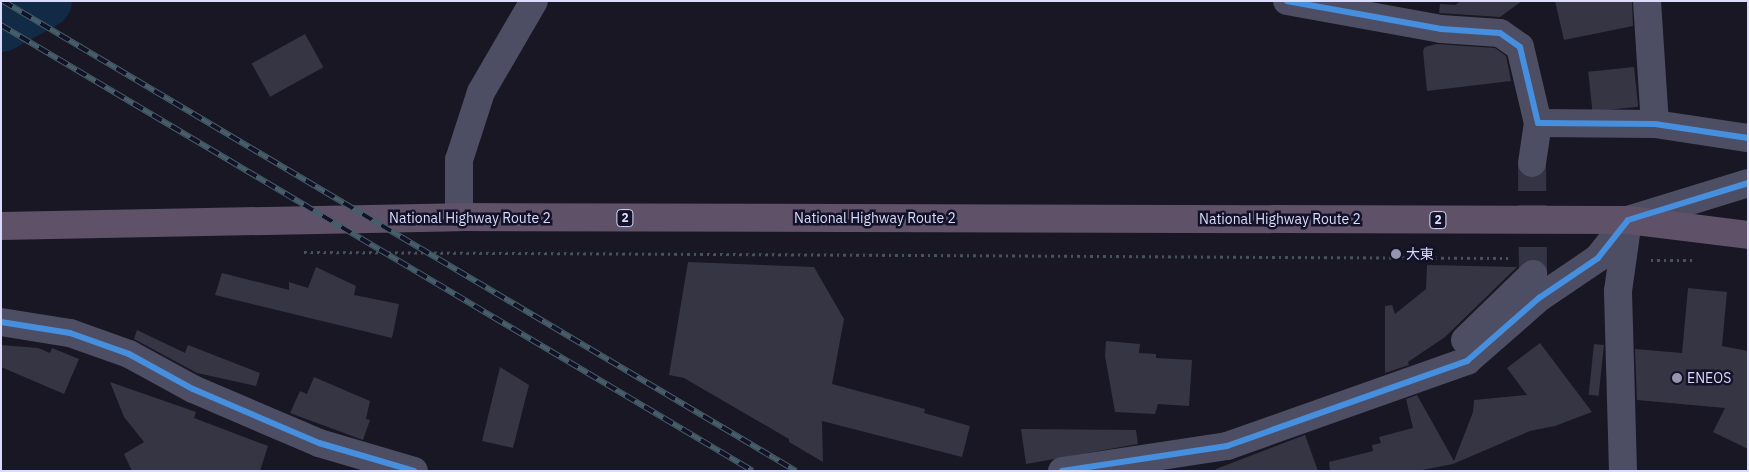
<!DOCTYPE html>
<meta charset="utf-8">
<style>
body{margin:0}
#map{position:relative;width:1749px;height:472px;overflow:hidden;background:#181723;font-family:"IBM Plex Sans","Noto Sans JP",sans-serif}
div>[style]{position:absolute}
.river>*{height:54px;margin:-27px;padding:0 27px;transform-origin:27px;border-radius:27px;background:#112a46}
.building>*{inset:0;background:#363544;transform-origin:0 0}
.minor-tunnel>*{height:28px;margin-top:-14px;transform-origin:0;background:repeating-linear-gradient(90deg,#353444 0 28px,transparent 0 42px)}
.path>*{height:3px;margin-top:-1.5px;transform-origin:0;background:repeating-linear-gradient(90deg,#46535e 0 2.5px,transparent 0 6.5px)}
.minor>*{height:28px;margin:-14px;padding:0 14px;transform-origin:14px;border-radius:14px;background:#4d4e63}
.highway>*{height:28px;margin:-14px;padding:0 14px;transform-origin:14px;border-radius:14px;background:#5f5168}
.rail>*{height:5.5px;margin-top:-2.75px;transform-origin:0;background:repeating-linear-gradient(90deg,#131228 0 11px,#465d6a 0 22px);box-sizing:border-box;border-block:1px solid #465d6a}
.cycleway>*{height:6px;margin:-3px;padding:0 3px;transform-origin:3px;border-radius:3px;background:#468fdf}
.dots>*{width:14px;height:14px;translate:-50% -50%;box-sizing:border-box;border:2px solid #131228;border-radius:50%}
span{translate:-50% -50%;white-space:nowrap;text-align:center;line-height:1.15;-webkit-text-stroke:5px #131228;paint-order:stroke}
.shield-label span{padding:1px 4px;background:#131228;border:1px solid;border-radius:4px;-webkit-text-stroke-width:0}
.shield-label{font-size:12px;color:#dbdbfd;font-weight:700}
.street-label{font-size:14px;color:#dbdbfd}
.poi-label{font-size:14px;color:#dbdbfd}
.left{translate:0 -50%;text-align:left}
.frame{position:absolute;inset:0;border:2px solid #dbdbfd;pointer-events:none}
</style>
<div id="map">
<div class="river">
<div style="left:1px;top:25px;width:50px;rotate:-28.6deg"></div>
</div>
<div class="building">
<div style="clip-path:polygon(1461px 1px,1522px 1px,1500px 17px,1439px 13px,1440px 4px,1455px 5px)"></div>
<div style="clip-path:polygon(1555px 1px,1632px 1px,1633px 26px,1564px 40px)"></div>
<div style="left:305px;top:34px;width:38px;height:61px;rotate:61deg"></div>
<div style="clip-path:polygon(1436px 44px,1495px 48px,1506px 56px,1511px 81px,1427px 91px,1423px 51px,1425px 47px)"></div>
<div style="left:1634px;top:67px;width:40px;height:46px;rotate:84deg"></div>
<div style="clip-path:polygon(688px 262px,814px 267px,844px 319px,832px 384px,925px 409px,924px 413px,970px 426px,962px 457px,822px 421px,823px 462px,789px 442px,789px 439px,684px 378px,669px 375px)"></div>
<div style="clip-path:polygon(1427px 265px,1517px 267px,1445px 337px,1408px 362px,1409px 365px,1385px 373px,1385px 306px,1392px 305px,1395px 314px,1426px 289px)"></div>
<div style="clip-path:polygon(316px 267px,356px 286px,354px 295px,399px 304px,392px 338px,215px 295px,222px 273px,289px 290px,289px 282px,308px 288px)"></div>
<div style="clip-path:polygon(1688px 288px,1727px 292px,1722px 346px,1748px 351px,1748px 449px,1713px 432px,1725px 408px,1637px 400px,1635px 349px,1682px 353px)"></div>
<div style="clip-path:polygon(137px 330px,185px 353px,188px 345px,260px 373px,256px 386px,197px 373px,134px 339px)"></div>
<div style="clip-path:polygon(1106px 341px,1140px 344px,1139px 353px,1156px 354px,1156px 358px,1192px 360px,1189px 406px,1158px 404px,1155px 414px,1115px 412px,1105px 356px)"></div>
<div style="clip-path:polygon(1540px 343px,1592px 412px,1555px 426px,1530px 431px,1453px 464px,1417px 471px,1330px 471px,1329px 462px,1373px 451px,1372px 445px,1381px 443px,1379px 437px,1413px 428px,1406px 399px,1417px 395px,1454px 461px,1473px 412px,1474px 400px,1527px 395px,1507px 368px)"></div>
<div style="left:1594px;top:344px;width:10px;height:51px;rotate:6deg"></div>
<div style="clip-path:polygon(1px 345px,38px 348px,50px 353px,52px 348px,79px 359px,64px 394px,1px 367px)"></div>
<div style="clip-path:polygon(500px 367px,529px 385px,513px 448px,482px 441px)"></div>
<div style="clip-path:polygon(314px 377px,370px 401px,366px 419px,370px 420px,363px 440px,290px 413px,300px 391px,307px 394px)"></div>
<div style="clip-path:polygon(110px 382px,196px 412px,194px 418px,268px 446px,260px 471px,132px 471px,124px 454px,144px 442px,124px 417px)"></div>
<div style="clip-path:polygon(1021px 429px,1136px 430px,1138px 444px,1026px 464px)"></div>
<div style="clip-path:polygon(1305px 435px,1318px 471px,1216px 471px,1216px 469px)"></div>
</div>
<div class="minor-tunnel">
<div style="left:1532px;top:163px;width:111px;rotate:89.5deg"></div>
</div>
<div class="path">
<div style="left:304px;top:252px;width:1204px;rotate:0.29deg"></div>
<div style="left:1651px;top:260px;width:44px"></div>
</div>
<div class="minor">
<div style="left:1287px;top:1px;width:157px;rotate:10.3deg"></div>
<div style="left:1441px;top:29px;width:59px;rotate:3.9deg"></div>
<div style="left:1500px;top:33px;width:24px;rotate:35deg"></div>
<div style="left:1520px;top:47px;width:78px;rotate:76.7deg"></div>
<div style="left:1538px;top:123px;width:117px;rotate:0.5deg"></div>
<div style="left:1655px;top:124px;width:94px;rotate:8.6deg"></div>
<div style="left:1647px;top:1px;width:123px;rotate:86.3deg"></div>
<div style="left:1532px;top:163px;width:40px;rotate:-81.5deg"></div>
<div style="left:459px;top:217px;width:57px;rotate:-90deg"></div>
<div style="left:459px;top:160px;width:71px;rotate:-72.1deg"></div>
<div style="left:481px;top:92px;width:105px;rotate:-59.8deg"></div>
<div style="left:1px;top:322px;width:70px;rotate:9.1deg"></div>
<div style="left:70px;top:333px;width:63px;rotate:19.6deg"></div>
<div style="left:129px;top:354px;width:73px;rotate:28.7deg"></div>
<div style="left:193px;top:389px;width:137px;rotate:23.2deg"></div>
<div style="left:319px;top:443px;width:99px;rotate:16.4deg"></div>
<div style="left:1465px;top:340px;width:95px;rotate:-44.1deg"></div>
<div style="left:1062px;top:471px;width:167px;rotate:-8.6deg"></div>
<div style="left:1227px;top:446px;width:255px;rotate:-19.5deg"></div>
<div style="left:1467px;top:361px;width:96px;rotate:-41.2deg"></div>
<div style="left:1539px;top:298px;width:71px;rotate:-34.1deg"></div>
<div style="left:1598px;top:258px;width:48px;rotate:-51.7deg"></div>
<div style="left:1628px;top:220px;width:126px;rotate:-17.1deg"></div>
<div style="left:1623px;top:471px;width:180px;rotate:-91.6deg"></div>
<div style="left:1618px;top:291px;width:72px;rotate:-82deg"></div>
</div>
<div class="highway">
<div style="left:1px;top:226px;width:458px;rotate:-1.1deg"></div>
<div style="left:459px;top:217px;width:1169px;rotate:0.15deg"></div>
<div style="left:1628px;top:220px;width:121px;rotate:7.1deg"></div>
</div>
<div class="rail">
<div style="left:3px;top:1px;width:922px;rotate:30.65deg"></div>
<div style="left:1px;top:25px;width:874px;rotate:30.67deg"></div>
</div>
<div class="cycleway">
<div style="left:1287px;top:1px;width:157px;rotate:10.3deg"></div>
<div style="left:1441px;top:29px;width:59px;rotate:3.9deg"></div>
<div style="left:1500px;top:33px;width:24px;rotate:35deg"></div>
<div style="left:1520px;top:47px;width:78px;rotate:76.7deg"></div>
<div style="left:1538px;top:123px;width:117px;rotate:0.5deg"></div>
<div style="left:1655px;top:124px;width:94px;rotate:8.6deg"></div>
<div style="left:1px;top:322px;width:70px;rotate:9.1deg"></div>
<div style="left:70px;top:333px;width:63px;rotate:19.6deg"></div>
<div style="left:129px;top:354px;width:73px;rotate:28.7deg"></div>
<div style="left:193px;top:389px;width:137px;rotate:23.2deg"></div>
<div style="left:319px;top:443px;width:99px;rotate:16.4deg"></div>
<div style="left:1062px;top:471px;width:167px;rotate:-8.6deg"></div>
<div style="left:1227px;top:446px;width:255px;rotate:-19.5deg"></div>
<div style="left:1467px;top:361px;width:96px;rotate:-41.2deg"></div>
<div style="left:1539px;top:298px;width:71px;rotate:-34.1deg"></div>
<div style="left:1598px;top:258px;width:48px;rotate:-51.7deg"></div>
<div style="left:1628px;top:220px;width:126px;rotate:-17.1deg"></div>
</div>
<div class="dots">
<div style="left:1396px;top:254px;background:#9796b1"></div>
<div style="left:1677px;top:378px;background:#9796b1"></div>
</div>
<div class="shield-label">
<span style="left:625px;top:218px">2</span>
<span style="left:1438px;top:220px">2</span>
</div>
<div class="street-label">
<span style="left:470px;top:218px">National Highway Route 2</span>
<span style="left:875px;top:218px">National Highway Route 2</span>
<span style="left:1280px;top:219px">National Highway Route 2</span>
</div>
<div class="poi-label">
<span class="left" style="left:1406px;top:254px">大東</span>
<span class="left" style="left:1687px;top:378px">ENEOS</span>
</div>
<div class="frame"></div>
</div>
